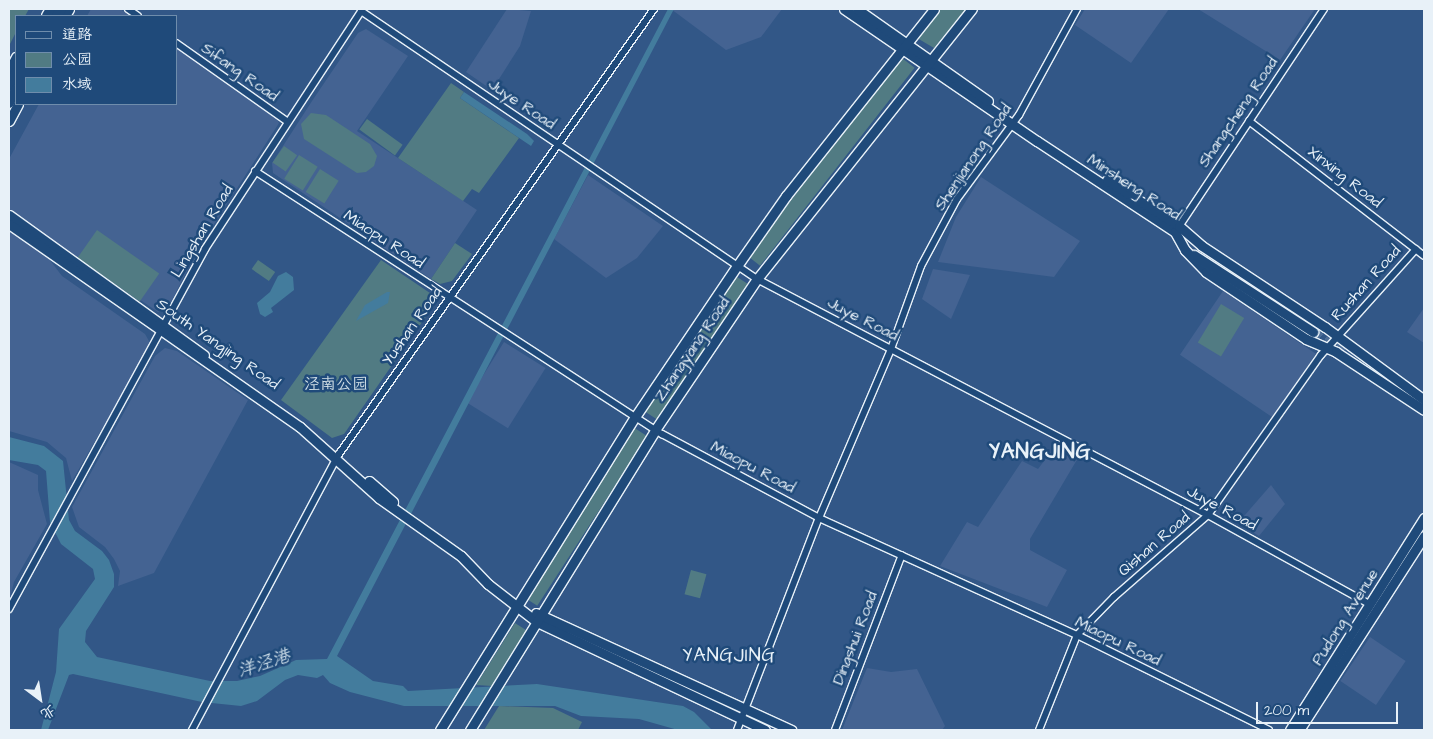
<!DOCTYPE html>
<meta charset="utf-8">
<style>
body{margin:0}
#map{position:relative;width:1433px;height:739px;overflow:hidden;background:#325787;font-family:"Architects Daughter","LXGW WenKai TC",sans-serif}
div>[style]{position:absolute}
.built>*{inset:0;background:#446392;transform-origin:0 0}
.green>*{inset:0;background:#517b83;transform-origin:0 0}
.water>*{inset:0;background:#437c9d}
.major-tunnel>*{height:9px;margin-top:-4.5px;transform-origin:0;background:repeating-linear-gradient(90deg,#4d6e98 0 9px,transparent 0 13.5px)}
.roads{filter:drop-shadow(1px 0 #e8f1f8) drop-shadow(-1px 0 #e8f1f8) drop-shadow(0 1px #e8f1f8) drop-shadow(0 -1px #e8f1f8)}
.minor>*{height:6px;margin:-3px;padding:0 3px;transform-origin:3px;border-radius:3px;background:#1f4a7a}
.major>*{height:9px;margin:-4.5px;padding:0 4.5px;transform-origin:4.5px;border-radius:4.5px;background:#1f4a7a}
.highway>*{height:10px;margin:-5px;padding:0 5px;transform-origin:5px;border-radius:5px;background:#1f4a7a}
span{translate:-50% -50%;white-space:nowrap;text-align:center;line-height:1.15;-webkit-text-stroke:5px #1f4a7a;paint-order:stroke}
.street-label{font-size:16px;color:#e8f1f8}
.park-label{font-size:16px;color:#d1dfe6}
.water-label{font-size:18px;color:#cfdfea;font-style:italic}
.quarter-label{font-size:19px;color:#e8f1f8;letter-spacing:1px}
.district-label{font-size:21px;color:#e8f1f8;font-weight:700;letter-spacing:1px}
.frame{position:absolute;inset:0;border:10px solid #e8f1f8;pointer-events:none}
.legend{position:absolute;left:15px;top:15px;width:162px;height:90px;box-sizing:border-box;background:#1f4a7a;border:1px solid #6f8dac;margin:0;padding:6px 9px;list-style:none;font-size:15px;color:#e8f1f8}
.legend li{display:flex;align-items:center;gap:10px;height:25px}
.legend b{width:25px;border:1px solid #6f8dac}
.north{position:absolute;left:15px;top:674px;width:50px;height:50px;-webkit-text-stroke:4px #1f4a7a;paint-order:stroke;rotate:149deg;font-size:14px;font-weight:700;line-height:20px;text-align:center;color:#e8f1f8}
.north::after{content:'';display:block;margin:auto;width:18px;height:22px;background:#e8f1f8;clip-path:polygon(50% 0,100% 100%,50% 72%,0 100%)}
.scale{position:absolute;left:1256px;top:702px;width:142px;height:22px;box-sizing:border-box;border:2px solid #e8f1f8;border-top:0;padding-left:6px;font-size:15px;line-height:18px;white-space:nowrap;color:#e8f1f8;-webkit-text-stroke:4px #1f4a7a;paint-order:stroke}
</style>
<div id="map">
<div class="built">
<div style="clip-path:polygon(91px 9px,120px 9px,131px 16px,87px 16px)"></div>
<div style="clip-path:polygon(507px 9px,531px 11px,520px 46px,492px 90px,466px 72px)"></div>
<div style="clip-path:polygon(671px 9px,782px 9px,761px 37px,726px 50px)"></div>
<div style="clip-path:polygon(1085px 9px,1169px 9px,1131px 63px,1075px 25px)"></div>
<div style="clip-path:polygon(1198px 9px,1315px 9px,1280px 60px)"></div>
<div style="clip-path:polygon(366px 29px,408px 56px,357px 131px,477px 210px,431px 279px,273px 173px,272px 163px,312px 101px,358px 33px)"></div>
<div style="clip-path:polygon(176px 48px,277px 119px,279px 123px,198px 249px,171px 302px,158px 312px,9px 211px,9px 159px,39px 104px,176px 104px)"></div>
<div style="clip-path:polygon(588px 175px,663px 226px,637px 258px,606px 278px,554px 239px)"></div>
<div style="clip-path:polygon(981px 177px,1080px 241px,1054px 277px,938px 262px,956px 217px)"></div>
<div style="clip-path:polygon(9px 230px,49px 259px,62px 276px,145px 334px,149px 341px,148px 349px,72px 481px,66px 458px,47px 442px,9px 431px)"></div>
<div style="clip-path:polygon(933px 269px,970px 275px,951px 319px,922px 299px)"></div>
<div style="left:1223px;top:291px;width:112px;height:77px;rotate:34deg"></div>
<div style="clip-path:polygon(1424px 308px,1424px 343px,1407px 332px)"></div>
<div style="left:504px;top:342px;width:49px;height:71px;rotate:32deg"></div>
<div style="clip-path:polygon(165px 348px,177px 351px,248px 400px,154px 573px,118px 586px,120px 571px,114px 559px,105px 547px,79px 527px,72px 507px,155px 356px)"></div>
<div style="clip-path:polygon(1057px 444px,1078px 458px,1030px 539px,1030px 550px,1067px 570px,1047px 607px,940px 566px,967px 522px,978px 527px,1022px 461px,1038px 469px)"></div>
<div style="clip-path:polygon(9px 462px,38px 475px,38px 490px,47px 524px,14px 582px,9px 601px)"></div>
<div style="clip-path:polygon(1271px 485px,1285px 504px,1259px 536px,1238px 523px)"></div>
<div style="left:1370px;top:637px;width:43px;height:53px;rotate:34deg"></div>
<div style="clip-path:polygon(867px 668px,891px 672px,917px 669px,945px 726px,942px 730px,842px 730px)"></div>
</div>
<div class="green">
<div style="clip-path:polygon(9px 9px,29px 9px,25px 16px,16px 16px,16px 32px,9px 46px)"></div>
<div style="clip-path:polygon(940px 9px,966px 9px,934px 48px,917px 38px)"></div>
<div style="left:902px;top:58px;width:16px;height:251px;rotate:38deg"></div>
<div style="clip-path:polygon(451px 83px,464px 92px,460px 98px,519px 138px,479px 193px,472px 189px,463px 201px,398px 158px)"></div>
<div style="clip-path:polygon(311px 113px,326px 115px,370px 144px,377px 156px,374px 166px,366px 172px,357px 173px,304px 139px,301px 124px)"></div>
<div style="left:367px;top:119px;width:44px;height:13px;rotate:36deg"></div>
<div style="left:284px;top:146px;width:16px;height:20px;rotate:35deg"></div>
<div style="left:299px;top:155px;width:22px;height:28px;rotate:32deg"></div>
<div style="left:320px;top:169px;width:22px;height:27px;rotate:32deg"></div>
<div style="left:97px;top:230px;width:76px;height:34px;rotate:35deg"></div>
<div style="clip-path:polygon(455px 243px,472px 254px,452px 281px,440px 284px,431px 279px)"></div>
<div style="left:258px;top:260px;width:21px;height:11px;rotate:35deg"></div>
<div style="clip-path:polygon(381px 260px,430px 293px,434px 305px,344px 434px,332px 438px,281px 400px)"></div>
<div style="left:734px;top:275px;width:17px;height:163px;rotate:33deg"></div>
<div style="left:1221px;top:304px;width:27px;height:45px;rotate:31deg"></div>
<div style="left:633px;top:427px;width:17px;height:202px;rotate:33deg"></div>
<div style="left:691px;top:570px;width:16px;height:25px;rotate:15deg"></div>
<div style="clip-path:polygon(515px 623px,526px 630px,492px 686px,476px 685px)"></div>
<div style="clip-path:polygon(499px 706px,553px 708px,582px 722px,578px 730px,484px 730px)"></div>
</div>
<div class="water">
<div style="clip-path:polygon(668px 9px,674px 9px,337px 656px,373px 681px,403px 686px,408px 691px,537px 684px,683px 706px,694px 712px,712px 730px,678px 730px,639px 719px,581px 716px,555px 706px,404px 706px,350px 692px,330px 683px,323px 675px,317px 678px,298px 675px,285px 680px,257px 701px,241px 706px,202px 702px,73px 674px,69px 675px,48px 730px,41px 730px,56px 672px,59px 629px,95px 579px,93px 569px,61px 544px,50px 522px,46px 471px,38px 465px,9px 460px,9px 437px,44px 446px,63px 461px,69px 520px,75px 531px,102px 551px,109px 560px,114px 574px,114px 587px,86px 631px,85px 642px,97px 657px,210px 681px,237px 681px,260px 676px,296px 660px,327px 659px)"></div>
<div style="clip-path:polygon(464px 92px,527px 134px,534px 141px,531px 146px,460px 98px)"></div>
<div style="clip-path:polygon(286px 272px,293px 277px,294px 290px,271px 308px,273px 312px,265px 317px,260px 314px,257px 303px,270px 292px,278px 276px)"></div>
<div style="clip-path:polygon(387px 292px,390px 292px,388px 303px,356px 321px,365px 305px)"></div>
</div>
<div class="major-tunnel">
<div style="left:1313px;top:332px;width:37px;rotate:34deg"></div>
</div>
<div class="roads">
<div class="minor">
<div style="left:128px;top:9px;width:12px;rotate:35deg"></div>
<div style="left:361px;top:11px;width:478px;rotate:34.1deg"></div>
<div style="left:757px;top:279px;width:509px;rotate:27.62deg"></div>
<div style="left:1208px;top:515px;width:186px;rotate:28.9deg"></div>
<div style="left:176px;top:43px;width:137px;rotate:35.2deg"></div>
<div style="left:1249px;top:121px;width:221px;rotate:37.6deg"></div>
<div style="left:255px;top:171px;width:485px;rotate:32.9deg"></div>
<div style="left:662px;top:434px;width:178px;rotate:28.1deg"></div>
<div style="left:819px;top:518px;width:283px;rotate:24.4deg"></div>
<div style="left:1077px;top:635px;width:214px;rotate:26.3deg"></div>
<div style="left:1178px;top:228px;width:263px;rotate:-56.3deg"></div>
<div style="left:9px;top:609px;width:410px;rotate:-61.4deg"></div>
<div style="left:205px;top:249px;width:286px;rotate:-56.7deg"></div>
<div style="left:192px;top:730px;width:313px;rotate:-62deg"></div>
<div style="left:339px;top:454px;width:545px;rotate:-54.71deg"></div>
<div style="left:737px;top:730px;width:227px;rotate:-68.9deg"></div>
<div style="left:819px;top:518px;width:184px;rotate:-66.9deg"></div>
<div style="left:891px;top:349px;width:88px;rotate:-70.1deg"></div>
<div style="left:921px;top:266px;width:76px;rotate:-61.8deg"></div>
<div style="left:957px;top:199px;width:104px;rotate:-53.6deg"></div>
<div style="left:1019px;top:115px;width:121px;rotate:-61.3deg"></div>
<div style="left:835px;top:730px;width:187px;rotate:-69.1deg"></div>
<div style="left:1039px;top:730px;width:102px;rotate:-68.2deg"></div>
<div style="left:1077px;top:635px;width:53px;rotate:-45.8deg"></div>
<div style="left:1114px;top:597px;width:125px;rotate:-41.1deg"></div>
<div style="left:1208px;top:515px;width:196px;rotate:-54.8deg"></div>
<div style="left:1321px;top:355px;width:142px;rotate:-48.1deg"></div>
</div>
<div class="major">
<div style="left:844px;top:9px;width:234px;rotate:34.4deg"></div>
<div style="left:1037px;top:141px;width:165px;rotate:33.4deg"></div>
<div style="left:1175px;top:232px;width:21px;rotate:61deg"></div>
<div style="left:1185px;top:250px;width:30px;rotate:46deg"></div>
<div style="left:1206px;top:272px;width:120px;rotate:33.8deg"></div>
<div style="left:1306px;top:339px;width:33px;rotate:23deg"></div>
<div style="left:1336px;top:352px;width:105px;rotate:33.4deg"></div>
<div style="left:857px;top:9px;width:160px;rotate:35.1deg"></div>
<div style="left:65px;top:16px;width:8px;rotate:-60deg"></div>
<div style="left:9px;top:70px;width:15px;rotate:-62deg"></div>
<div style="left:9px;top:121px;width:19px;rotate:-62deg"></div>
<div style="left:1107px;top:180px;width:85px;rotate:32.6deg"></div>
<div style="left:1179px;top:226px;width:30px;rotate:41deg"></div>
<div style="left:1202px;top:246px;width:147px;rotate:33.4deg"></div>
<div style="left:1325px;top:327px;width:123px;rotate:36.4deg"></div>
<div style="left:9px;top:215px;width:240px;rotate:35.7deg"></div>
<div style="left:9px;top:224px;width:355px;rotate:34.9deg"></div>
<div style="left:300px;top:427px;width:106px;rotate:41.9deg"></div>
<div style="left:379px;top:498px;width:100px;rotate:35.3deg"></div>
<div style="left:461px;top:556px;width:39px;rotate:46deg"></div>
<div style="left:488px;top:584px;width:62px;rotate:37.8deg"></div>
<div style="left:537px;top:622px;width:252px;rotate:25.3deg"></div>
<div style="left:1194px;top:255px;width:142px;rotate:32.9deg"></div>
<div style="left:369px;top:481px;width:32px;rotate:41deg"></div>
<div style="left:536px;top:613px;width:281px;rotate:24.6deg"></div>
<div style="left:440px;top:730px;width:369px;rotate:-58.1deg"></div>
<div style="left:635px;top:417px;width:182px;rotate:-56deg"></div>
<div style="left:737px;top:266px;width:85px;rotate:-55deg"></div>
<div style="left:786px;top:196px;width:238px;rotate:-51.6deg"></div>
<div style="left:470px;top:730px;width:352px;rotate:-58.3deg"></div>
<div style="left:655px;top:430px;width:182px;rotate:-56deg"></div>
<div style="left:757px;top:279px;width:345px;rotate:-51.5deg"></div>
<div style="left:1290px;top:730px;width:251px;rotate:-57.7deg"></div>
<div style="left:1299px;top:730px;width:231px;rotate:-57.2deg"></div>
</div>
<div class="highway">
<div style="left:47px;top:16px;width:8px;rotate:-60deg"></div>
<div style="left:57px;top:16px;width:8px;rotate:-60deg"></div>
<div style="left:9px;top:86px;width:15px;rotate:-62deg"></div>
<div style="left:9px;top:103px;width:15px;rotate:-62deg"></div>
</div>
</div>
<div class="street-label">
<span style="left:240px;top:72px;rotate:35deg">Sifang Road</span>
<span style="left:522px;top:104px;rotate:34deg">Juye Road</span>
<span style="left:1238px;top:112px;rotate:-56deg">Shangcheng Road</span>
<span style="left:973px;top:157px;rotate:-56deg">Shenjianong Road</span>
<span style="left:1345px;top:177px;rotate:38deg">Xinxing Road</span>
<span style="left:1134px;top:187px;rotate:33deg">Minsheng Road</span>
<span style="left:202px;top:231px;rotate:-59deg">Lingshan Road</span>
<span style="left:384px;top:239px;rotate:33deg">Miaopu Road</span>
<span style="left:1366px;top:283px;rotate:-48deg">Rushan Road</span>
<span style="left:863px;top:319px;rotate:27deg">Juye Road</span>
<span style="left:412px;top:326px;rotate:-55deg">Yushan Road</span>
<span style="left:218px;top:344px;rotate:35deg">South Yangjing Road</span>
<span style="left:692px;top:349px;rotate:-56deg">Zhangyang Road</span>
<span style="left:753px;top:467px;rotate:28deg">Miaopu Road</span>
<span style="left:1222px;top:508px;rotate:28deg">Juye Road</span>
<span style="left:1154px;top:544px;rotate:-41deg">Qishan Road</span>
<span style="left:1345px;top:617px;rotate:-58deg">Pudong Avenue</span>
<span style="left:855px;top:638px;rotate:-69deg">Dingshui Road</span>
<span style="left:1118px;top:641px;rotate:26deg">Miaopu Road</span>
</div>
<div class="park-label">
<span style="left:336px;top:384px">泾南公园</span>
</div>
<div class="water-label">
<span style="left:264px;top:664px;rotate:-18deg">洋泾港</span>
</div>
<div class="quarter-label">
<span style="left:729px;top:656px">YANGJING</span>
</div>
<div class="district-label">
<span style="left:1040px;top:452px">YANGJING</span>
</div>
<div class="frame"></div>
<ul class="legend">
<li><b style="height:6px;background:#1f4a7a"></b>道路</li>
<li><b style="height:14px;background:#517b83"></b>公园</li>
<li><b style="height:14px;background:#437c9d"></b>水域</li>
</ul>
<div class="north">北</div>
<div class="scale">200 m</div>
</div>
